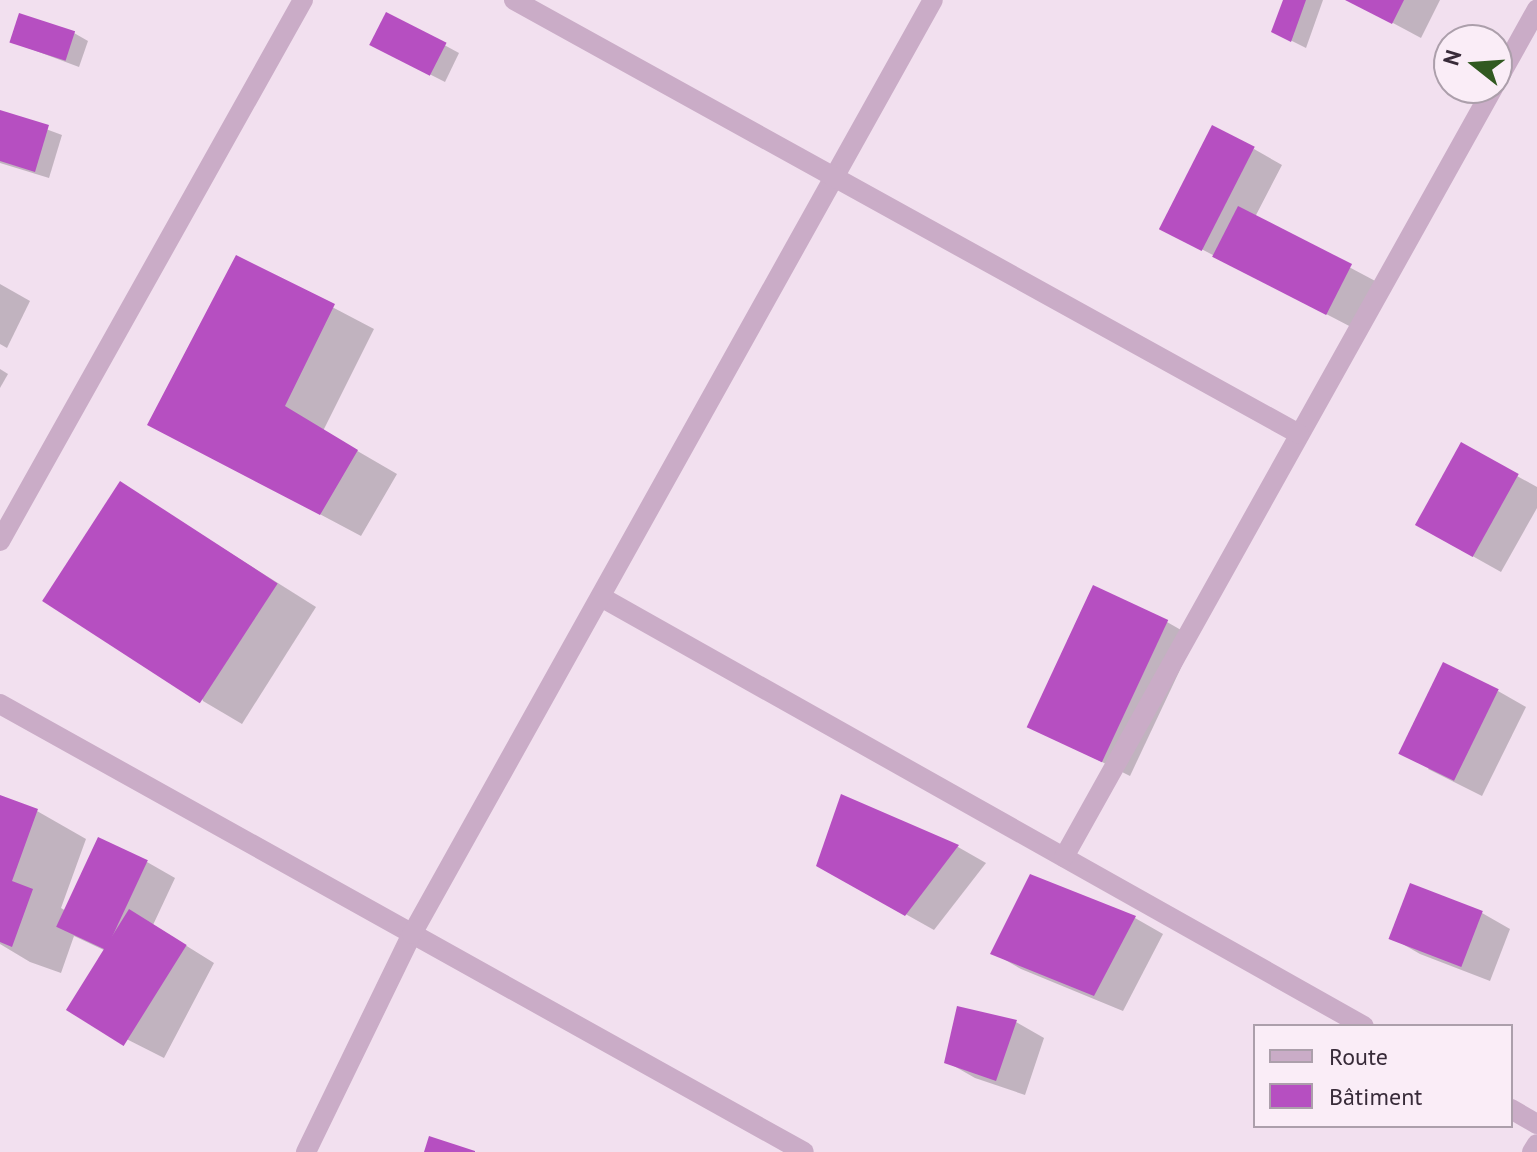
<!DOCTYPE html>
<meta charset="utf-8">
<style>
body{margin:0}
#map{position:relative;width:1537px;height:1152px;overflow:hidden;background:#f2e0ef;font-family:"PT Sans",sans-serif}
div>[style]{position:absolute}
.shadow>*{inset:0;background:#0003}
.building>*{inset:0;background:#b64fc1;transform-origin:0 0}
.minor>*{height:20px;margin:-10px;padding:0 10px;transform-origin:10px;border-radius:10px;background:#caacc7}
.tertiary>*{height:20px;margin:-10px;padding:0 10px;transform-origin:10px;border-radius:10px;background:#caacc7}
span{translate:-50% -50%;white-space:nowrap;text-align:center;line-height:1.15;-webkit-text-stroke:8px #faedf7;paint-order:stroke}
.legend{position:absolute;left:1253px;top:1024px;width:260px;height:104px;box-sizing:border-box;background:#faedf7;border:2px solid #ac9fab;margin:0;padding:10px 14px;list-style:none;font-size:24px;color:#382b39}
.legend li{display:flex;align-items:center;gap:16px;height:40px}
.legend b{width:40px;border:2px solid #ac9fab}
.north{position:absolute;left:1433px;top:24px;width:80px;height:80px;box-sizing:border-box;background:#faedf7;border:2px solid #ac9fab;border-radius:50%;rotate:287deg;font-size:22px;font-weight:700;line-height:32px;text-align:center;color:#382b39}
.north::after{content:'';display:block;margin:auto;width:28px;height:36px;background:#315921;clip-path:polygon(50% 0,100% 100%,50% 72%,0 100%)}
</style>
<div id="map">
<div class="shadow">
<div style="clip-path:polygon(1285px 0,1323px 0,1306px 48px,1288px 39px)"></div>
<div style="clip-path:polygon(1350px 0,1440px 0,1421px 38px)"></div>
<div style="clip-path:polygon(387px 14px,459px 53px,445px 82px,386px 52px)"></div>
<div style="clip-path:polygon(74px 33px,88px 41px,79px 67px,12px 42px)"></div>
<div style="clip-path:polygon(0 112px,62px 135px,49px 178px,0 163px)"></div>
<div style="clip-path:polygon(1254px 149px,1282px 165px,1255px 217px,1379px 283px,1355px 329px,1161px 228px)"></div>
<div style="clip-path:polygon(237px 257px,374px 329px,323px 431px,397px 474px,361px 536px,150px 424px)"></div>
<div style="clip-path:polygon(0 284px,30px 301px,7px 348px,0 344px)"></div>
<div style="clip-path:polygon(0 369px,8px 374px,0 388px)"></div>
<div style="clip-path:polygon(1461px 445px,1537px 487px,1537px 508px,1501px 572px,1417px 525px)"></div>
<div style="clip-path:polygon(121px 484px,316px 607px,242px 724px,203px 701px)"></div>
<div style="clip-path:polygon(1167px 622px,1195px 638px,1130px 776px,1030px 726px)"></div>
<div style="clip-path:polygon(1498px 691px,1526px 707px,1482px 796px,1428px 769px)"></div>
<div style="clip-path:polygon(842px 796px,958px 847px,986px 863px,934px 930px,818px 865px)"></div>
<div style="clip-path:polygon(0 797px,37px 811px,86px 839px,61px 908px,66px 911px,147px 862px,175px 878px,153px 925px,214px 963px,164px 1058px,75px 1013px,108px 952px,74px 936px,61px 973px,30px 962px,0 944px)"></div>
<div style="clip-path:polygon(1482px 913px,1510px 929px,1490px 981px,1420px 954px,1392px 938px)"></div>
<div style="clip-path:polygon(1135px 918px,1163px 934px,1123px 1011px,1021px 969px,993px 953px)"></div>
<div style="clip-path:polygon(1016px 1022px,1044px 1038px,1025px 1095px,975px 1078px,947px 1062px)"></div>
</div>
<div class="building">
<div style="clip-path:polygon(1283px 0,1306px 0,1291px 42px,1271px 32px)"></div>
<div style="clip-path:polygon(1345px 0,1404px 0,1392px 24px)"></div>
<div style="left:386px;top:12px;width:68px;height:37px;rotate:27deg"></div>
<div style="left:19px;top:13px;width:59px;height:31px;rotate:18deg"></div>
<div style="clip-path:polygon(0 110px,49px 125px,35px 172px,0 161px)"></div>
<div style="left:1212px;top:125px;width:48px;height:117px;rotate:27deg"></div>
<div style="left:1238px;top:206px;width:128px;height:57px;rotate:27deg"></div>
<div style="clip-path:polygon(236px 255px,335px 304px,285px 406px,358px 450px,320px 515px,147px 425px)"></div>
<div style="left:1461px;top:442px;width:66px;height:95px;rotate:29deg"></div>
<div style="left:120px;top:481px;width:188px;height:143px;rotate:33deg"></div>
<div style="left:1093px;top:585px;width:83px;height:157px;rotate:25deg"></div>
<div style="left:1443px;top:662px;width:62px;height:102px;rotate:26deg"></div>
<div style="clip-path:polygon(841px 794px,959px 845px,905px 916px,816px 866px)"></div>
<div style="clip-path:polygon(0 795px,38px 809px,12px 881px,33px 889px,12px 947px,0 942px)"></div>
<div style="left:98px;top:837px;width:55px;height:99px;rotate:25deg"></div>
<div style="clip-path:polygon(1030px 874px,1136px 916px,1094px 996px,990px 954px)"></div>
<div style="left:1410px;top:883px;width:78px;height:60px;rotate:21deg"></div>
<div style="left:129px;top:909px;width:68px;height:119px;rotate:32deg"></div>
<div style="clip-path:polygon(957px 1006px,1017px 1020px,996px 1081px,944px 1063px)"></div>
<div style="clip-path:polygon(429px 1136px,475px 1151px,475px 1152px,424px 1152px)"></div>
</div>
<div class="minor">
<div style="left:1497px;top:81px;width:82px;rotate:-60.9deg"></div>
<div style="left:0;top:541px;width:620px;rotate:-60.75deg"></div>
<div style="left:601px;top:597px;width:875px;rotate:29.35deg"></div>
<div style="left:0;top:704px;width:920px;rotate:29.13deg"></div>
<div style="left:1064px;top:857px;width:881px;rotate:-60.84deg"></div>
<div style="left:1511px;top:1109px;width:30px;rotate:30deg"></div>
<div style="left:306px;top:1152px;width:242px;rotate:-64.1deg"></div>
<div style="left:412px;top:934px;width:1069px;rotate:-60.85deg"></div>
<div style="left:1532px;top:1152px;width:9px;rotate:-58deg"></div>
</div>
<div class="tertiary">
<div style="left:514px;top:0;width:897px;rotate:28.94deg"></div>
</div>
<ul class="legend">
<li><b style="height:10px;background:#caacc7"></b>Route</li>
<li><b style="height:22px;background:#b64fc1"></b>Bâtiment</li>
</ul>
<div class="north">N</div>
</div>
